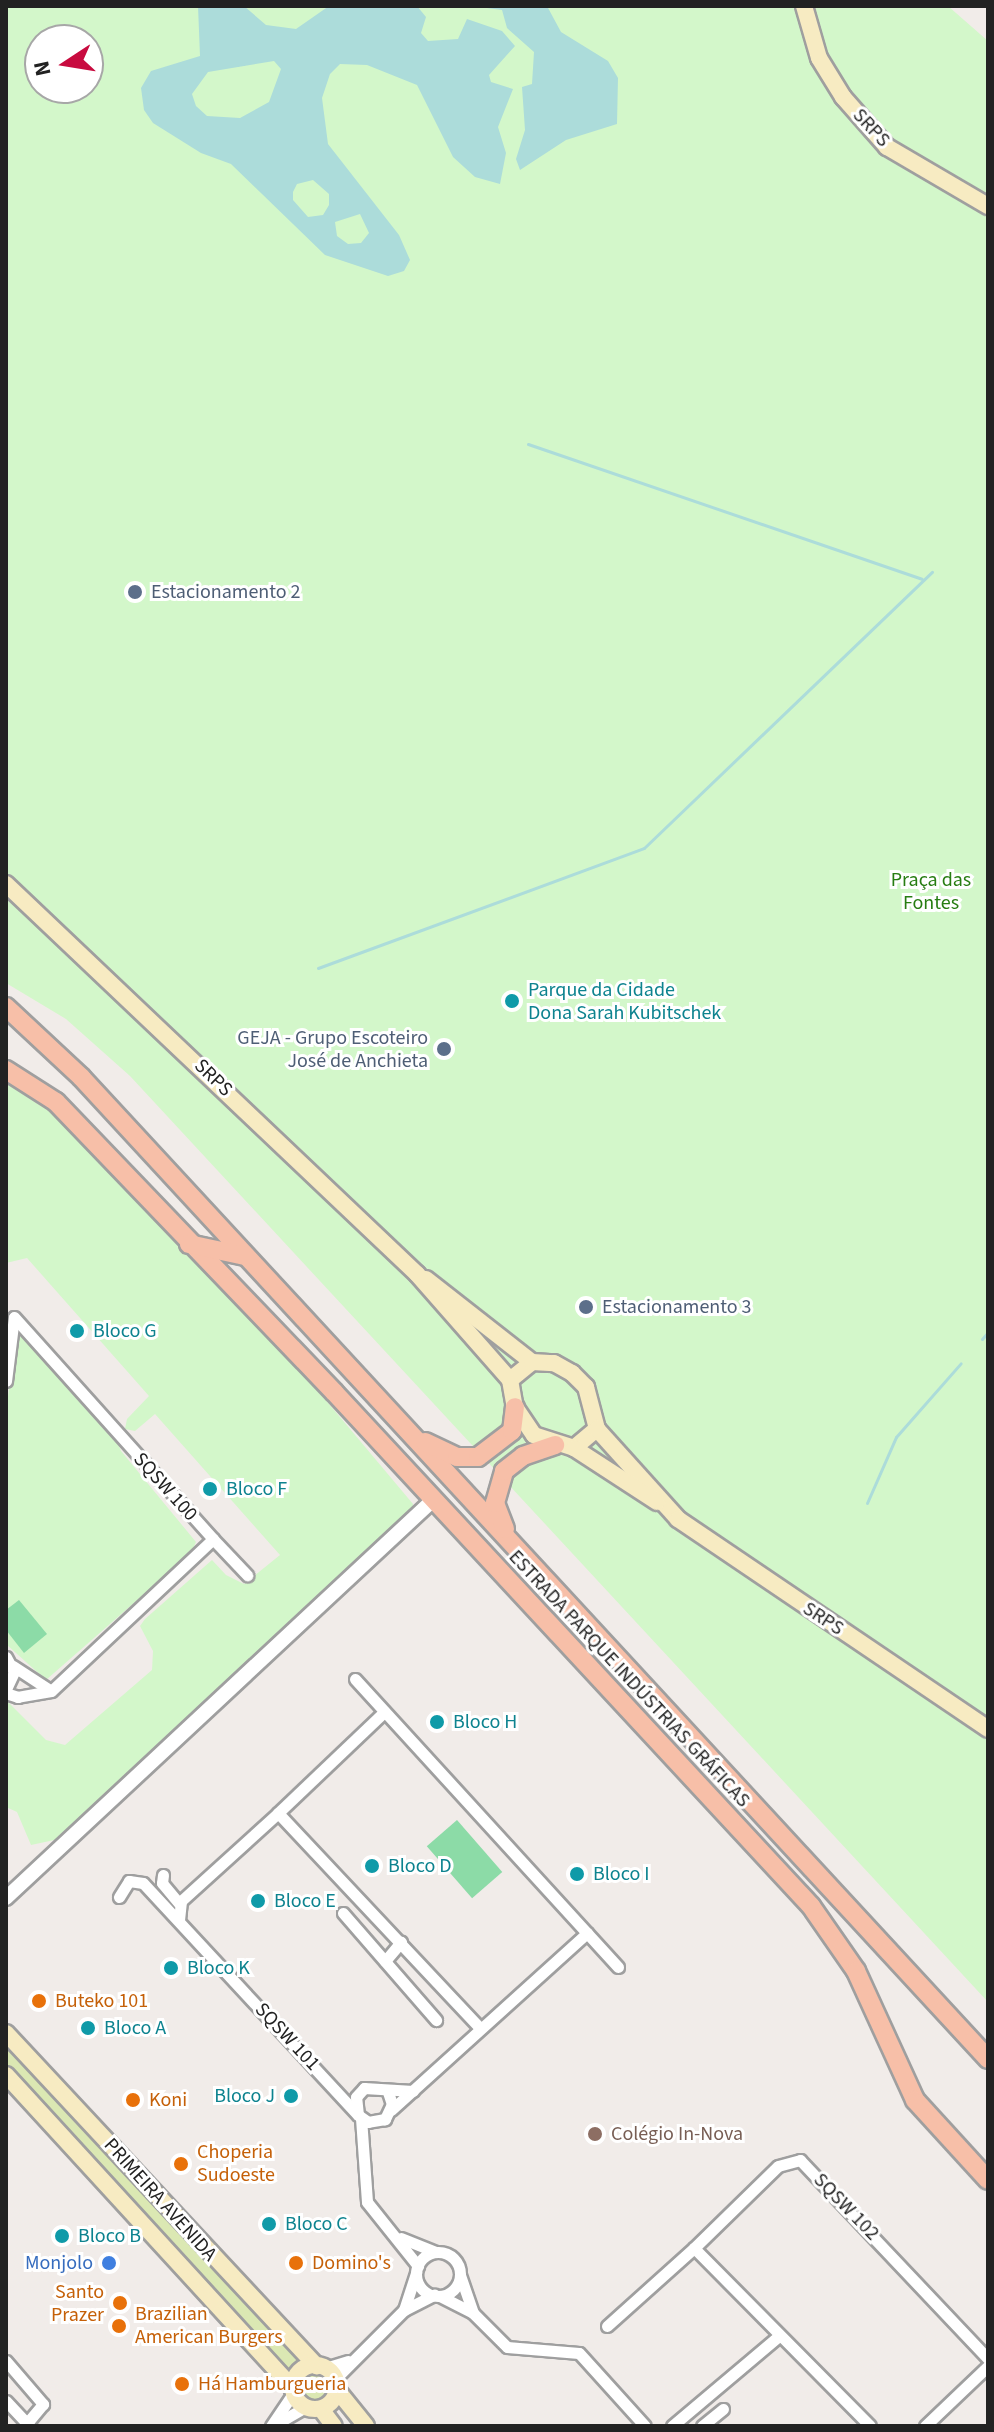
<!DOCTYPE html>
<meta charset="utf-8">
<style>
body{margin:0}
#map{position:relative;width:994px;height:2432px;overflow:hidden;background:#f1ece9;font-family:"Source Sans 3",sans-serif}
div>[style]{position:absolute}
.grass>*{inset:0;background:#dbe8b3;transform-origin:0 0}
.round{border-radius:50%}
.park>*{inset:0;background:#d3f7ca}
.pitch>*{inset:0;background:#8cdba7;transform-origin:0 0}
.water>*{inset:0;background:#acdcda}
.stream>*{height:3px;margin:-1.5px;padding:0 1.5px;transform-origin:1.5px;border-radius:1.5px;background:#acdcda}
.roads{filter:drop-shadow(2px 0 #9f9f9f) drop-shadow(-2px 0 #9f9f9f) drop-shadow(0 2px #9f9f9f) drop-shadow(0 -2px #9f9f9f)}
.minor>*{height:11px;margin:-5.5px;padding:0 5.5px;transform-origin:5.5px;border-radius:5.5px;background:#fff}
.minor>.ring{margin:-5.5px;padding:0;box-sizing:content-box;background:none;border:11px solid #fff;border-radius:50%}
.tertiary>*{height:14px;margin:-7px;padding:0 7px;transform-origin:7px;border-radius:7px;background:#fff}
.secondary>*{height:16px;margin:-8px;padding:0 8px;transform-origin:8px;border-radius:8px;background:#f7ebc2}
.secondary>.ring{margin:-8px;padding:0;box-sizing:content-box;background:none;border:16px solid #f7ebc2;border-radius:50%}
.primary>*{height:18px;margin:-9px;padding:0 9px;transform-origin:9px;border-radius:9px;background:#f7bfa8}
.dots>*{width:22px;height:22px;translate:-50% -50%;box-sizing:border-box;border:4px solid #fff;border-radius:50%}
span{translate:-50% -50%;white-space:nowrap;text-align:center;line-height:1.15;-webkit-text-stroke:6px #fff;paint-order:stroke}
.street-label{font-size:20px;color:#222}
.service-label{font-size:20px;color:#4e5e75}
.left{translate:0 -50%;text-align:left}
.right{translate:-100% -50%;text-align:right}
.park-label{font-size:20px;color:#277d12}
.culture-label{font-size:20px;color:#0d838f}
.food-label{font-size:20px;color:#c56008}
.education-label{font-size:20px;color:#785e54}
.shop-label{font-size:20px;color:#366cbe}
.frame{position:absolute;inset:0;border:8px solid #222;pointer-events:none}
.north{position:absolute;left:24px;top:24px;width:80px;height:80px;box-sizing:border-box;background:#fff;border:2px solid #a7a7a7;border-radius:50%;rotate:258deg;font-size:22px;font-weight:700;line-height:32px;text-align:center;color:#222}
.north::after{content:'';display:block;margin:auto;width:28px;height:36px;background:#c80b3f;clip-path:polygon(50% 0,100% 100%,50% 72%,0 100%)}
</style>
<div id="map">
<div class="grass">
<div style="left:6px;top:2047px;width:434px;height:21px;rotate:47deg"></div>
<div class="round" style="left:298px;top:2374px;width:30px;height:30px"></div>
</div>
<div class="park">
<div style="clip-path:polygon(evenodd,6px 6px,948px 6px,988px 41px,988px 2002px,130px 1076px,66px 1019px,6px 983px,6px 6px,40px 40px,88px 40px,88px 88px,40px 88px,40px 40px)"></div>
<div style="clip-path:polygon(6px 1083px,66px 1122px,324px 1398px,413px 1504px,412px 1513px,59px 1839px,31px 1845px,17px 1812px,6px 1807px,6px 1700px,46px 1740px,65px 1745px,152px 1670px,153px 1651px,140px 1626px,145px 1619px,212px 1560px,226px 1575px,244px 1584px,280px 1555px,155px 1414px,135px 1431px,125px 1429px,127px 1419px,149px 1396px,27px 1258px,6px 1263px)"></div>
<div style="clip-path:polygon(22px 1336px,115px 1436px,121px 1451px,196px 1542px,191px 1553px,46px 1680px,6px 1644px,6px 1413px,15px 1339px)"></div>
</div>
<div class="pitch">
<div style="clip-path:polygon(19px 1600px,47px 1634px,24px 1653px,6px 1630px,6px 1610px)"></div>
<div style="left:457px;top:1820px;width:69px;height:40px;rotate:49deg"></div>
</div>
<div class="water">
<div style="clip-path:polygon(evenodd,198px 6px,244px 6px,266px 25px,296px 29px,329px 6px,417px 6px,426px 17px,421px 33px,428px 41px,458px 39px,467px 19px,502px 31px,515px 46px,489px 75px,491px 82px,513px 89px,498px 127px,506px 153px,500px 184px,475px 177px,453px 157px,417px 85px,367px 65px,340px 64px,330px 74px,322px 98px,328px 144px,399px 235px,410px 260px,404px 271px,388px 276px,325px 255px,231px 164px,201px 153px,153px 123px,144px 110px,141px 88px,151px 71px,200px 56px,198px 6px,274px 61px,281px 69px,269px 102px,240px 118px,207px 116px,196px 106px,192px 94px,208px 72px,274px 61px,198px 6px,313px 180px,329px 194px,329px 205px,323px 215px,308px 217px,293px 200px,293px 192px,297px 184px,313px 180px,198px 6px,360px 214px,369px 233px,361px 243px,348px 244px,337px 236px,335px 222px,360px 214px)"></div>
<div style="clip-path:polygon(472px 6px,547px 6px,561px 32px,608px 61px,618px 78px,617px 124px,566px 140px,520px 170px,516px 159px,525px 130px,522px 87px,532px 84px,534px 52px,507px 28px,502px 10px)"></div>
</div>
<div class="stream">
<div style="left:528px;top:444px;width:416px;rotate:18.9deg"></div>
<div style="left:318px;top:968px;width:347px;rotate:-20.2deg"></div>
<div style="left:644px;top:848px;width:399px;rotate:-43.8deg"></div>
<div style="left:982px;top:1339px;width:9px;rotate:-49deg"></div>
<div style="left:867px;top:1503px;width:72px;rotate:-66.3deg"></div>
<div style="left:896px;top:1437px;width:98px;rotate:-48.7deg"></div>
</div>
<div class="roads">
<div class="minor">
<div style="left:6px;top:1381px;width:64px;rotate:-82.9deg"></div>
<div style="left:14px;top:1317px;width:298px;rotate:48.1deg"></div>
<div style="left:213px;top:1539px;width:222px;rotate:136.8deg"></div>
<div style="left:51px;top:1691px;width:34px;rotate:170deg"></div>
<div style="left:18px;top:1697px;width:13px;rotate:-162deg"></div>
<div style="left:213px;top:1539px;width:50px;rotate:46.6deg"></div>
<div style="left:6px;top:1657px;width:17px;rotate:62deg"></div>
<div style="left:14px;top:1672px;width:19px;rotate:115deg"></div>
<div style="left:13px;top:1666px;width:45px;rotate:33.3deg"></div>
<div style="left:355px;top:1679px;width:344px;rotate:47.6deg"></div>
<div style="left:587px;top:1933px;width:264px;rotate:137.9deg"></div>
<div style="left:278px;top:1813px;width:146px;rotate:-43.6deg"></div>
<div style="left:163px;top:1875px;width:8px;rotate:97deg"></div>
<div style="left:162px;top:1883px;width:26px;rotate:50deg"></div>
<div style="left:119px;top:1897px;width:19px;rotate:-58deg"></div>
<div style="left:129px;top:1881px;width:14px;rotate:8deg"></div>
<div style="left:143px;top:1883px;width:316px;rotate:47.2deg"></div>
<div style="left:343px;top:1913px;width:142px;rotate:49deg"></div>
<div style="left:179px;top:1920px;width:19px;rotate:-84deg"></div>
<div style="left:181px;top:1901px;width:131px;rotate:-42.2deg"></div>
<div style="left:278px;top:1813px;width:294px;rotate:46.8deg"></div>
<div style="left:587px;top:1933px;width:46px;rotate:47.6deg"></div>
<div style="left:385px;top:1961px;width:25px;rotate:-50deg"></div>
<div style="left:388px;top:2092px;width:13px;rotate:72deg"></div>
<div style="left:392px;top:2104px;width:17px;rotate:115deg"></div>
<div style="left:385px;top:2119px;width:17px;rotate:170deg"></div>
<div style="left:368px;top:2122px;width:12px;rotate:-145deg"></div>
<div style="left:358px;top:2115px;width:18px;rotate:-96deg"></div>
<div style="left:356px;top:2097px;width:12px;rotate:-48deg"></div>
<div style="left:364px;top:2088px;width:49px;rotate:3.5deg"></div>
<div style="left:361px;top:2118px;width:84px;rotate:85.9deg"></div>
<div style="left:367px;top:2202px;width:82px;rotate:51.4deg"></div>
<div style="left:401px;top:2238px;width:37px;rotate:22deg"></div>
<div style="left:694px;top:2248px;width:117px;rotate:-44.3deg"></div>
<div style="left:778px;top:2166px;width:23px;rotate:-15deg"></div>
<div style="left:800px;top:2160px;width:274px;rotate:46.6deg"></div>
<div class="ring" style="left:416px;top:2252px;width:33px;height:33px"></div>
<div style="left:460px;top:2275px;width:40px;rotate:71.1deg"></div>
<div style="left:440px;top:2296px;width:37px;rotate:27deg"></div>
<div style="left:473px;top:2313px;width:48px;rotate:45deg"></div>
<div style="left:507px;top:2347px;width:72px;rotate:4.8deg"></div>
<div style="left:579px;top:2353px;width:98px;rotate:47.9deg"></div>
<div style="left:404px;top:2310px;width:40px;rotate:-72deg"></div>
<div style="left:607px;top:2326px;width:117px;rotate:-41.9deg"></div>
<div style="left:694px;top:2248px;width:250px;rotate:45.3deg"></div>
<div style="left:6px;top:2361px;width:57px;rotate:49.3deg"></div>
<div style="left:43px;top:2404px;width:25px;rotate:130deg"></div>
<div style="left:325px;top:2368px;width:24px;rotate:-17deg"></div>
<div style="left:335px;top:2379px;width:98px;rotate:-45deg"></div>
<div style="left:404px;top:2310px;width:34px;rotate:-27deg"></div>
<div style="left:6px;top:2401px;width:34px;rotate:47deg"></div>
<div style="left:276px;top:2424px;width:34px;rotate:-30deg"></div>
<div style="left:271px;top:2426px;width:41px;rotate:-55.9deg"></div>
<div style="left:672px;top:2426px;width:140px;rotate:-40.1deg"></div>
<div style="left:702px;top:2426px;width:27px;rotate:-39deg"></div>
<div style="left:925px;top:2426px;width:87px;rotate:-43.6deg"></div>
</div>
<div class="tertiary">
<div style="left:6px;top:1898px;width:584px;rotate:-42.99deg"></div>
</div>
<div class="secondary">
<div style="left:804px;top:6px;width:54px;rotate:73.9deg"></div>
<div style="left:819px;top:58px;width:46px;rotate:58.4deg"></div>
<div style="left:843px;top:97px;width:67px;rotate:48.7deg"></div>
<div style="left:887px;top:147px;width:117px;rotate:30.3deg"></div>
<div style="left:6px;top:884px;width:567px;rotate:43.5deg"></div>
<div style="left:417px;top:1274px;width:141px;rotate:48.7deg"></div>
<div style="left:510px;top:1380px;width:27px;rotate:80deg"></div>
<div style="left:515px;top:1407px;width:34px;rotate:56deg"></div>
<div style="left:534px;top:1435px;width:42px;rotate:18deg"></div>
<div style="left:574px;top:1448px;width:30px;rotate:-40deg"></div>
<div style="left:426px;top:1279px;width:135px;rotate:38.1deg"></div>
<div style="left:510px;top:1380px;width:28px;rotate:-39deg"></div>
<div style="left:532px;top:1362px;width:22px;rotate:3deg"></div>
<div style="left:554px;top:1363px;width:21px;rotate:29deg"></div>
<div style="left:572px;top:1373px;width:20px;rotate:45deg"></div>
<div style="left:586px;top:1387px;width:43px;rotate:75.3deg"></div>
<div style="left:597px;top:1429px;width:121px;rotate:48deg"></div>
<div style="left:678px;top:1519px;width:374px;rotate:34.1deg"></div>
<div style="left:574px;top:1448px;width:99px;rotate:33deg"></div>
<div style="left:6px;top:2033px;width:456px;rotate:47deg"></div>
<div style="left:6px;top:2075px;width:425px;rotate:47.5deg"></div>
<div class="ring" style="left:293px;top:2365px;width:28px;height:28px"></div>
<div style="left:337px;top:2390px;width:46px;rotate:51.1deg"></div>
<div style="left:321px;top:2409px;width:21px;rotate:53deg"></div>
</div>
<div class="primary">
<div style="left:6px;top:1007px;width:103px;rotate:43deg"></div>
<div style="left:81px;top:1077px;width:1337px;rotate:47.27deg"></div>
<div style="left:6px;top:1070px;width:59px;rotate:32.6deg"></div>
<div style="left:56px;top:1102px;width:402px;rotate:46.2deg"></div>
<div style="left:334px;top:1392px;width:701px;rotate:47.14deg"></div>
<div style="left:811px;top:1906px;width:79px;rotate:55.3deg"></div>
<div style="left:856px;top:1971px;width:142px;rotate:65.4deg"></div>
<div style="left:915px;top:2100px;width:108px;rotate:47.6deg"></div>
<div style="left:189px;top:1244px;width:57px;rotate:12.1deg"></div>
<div style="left:425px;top:1442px;width:35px;rotate:25deg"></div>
<div style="left:457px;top:1457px;width:21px"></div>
<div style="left:478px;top:1457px;width:43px;rotate:-37.4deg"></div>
<div style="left:512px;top:1431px;width:24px;rotate:-83deg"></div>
<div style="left:505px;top:1529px;width:28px;rotate:-111deg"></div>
<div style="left:495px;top:1503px;width:33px;rotate:-74deg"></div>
<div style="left:504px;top:1471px;width:24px;rotate:-38deg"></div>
<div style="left:523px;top:1456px;width:34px;rotate:-19deg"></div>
</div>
</div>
<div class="dots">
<div style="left:135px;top:592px;background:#5c6f8a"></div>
<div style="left:512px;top:1001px;background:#0f9aa8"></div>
<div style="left:444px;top:1049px;background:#5c6f8a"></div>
<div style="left:586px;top:1307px;background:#5c6f8a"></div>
<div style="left:77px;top:1331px;background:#0f9aa8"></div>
<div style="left:210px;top:1489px;background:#0f9aa8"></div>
<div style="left:437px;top:1722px;background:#0f9aa8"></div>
<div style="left:372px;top:1866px;background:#0f9aa8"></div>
<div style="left:577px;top:1874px;background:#0f9aa8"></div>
<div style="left:258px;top:1901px;background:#0f9aa8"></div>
<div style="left:171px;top:1968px;background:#0f9aa8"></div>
<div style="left:39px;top:2001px;background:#e8710a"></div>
<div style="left:88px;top:2028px;background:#0f9aa8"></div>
<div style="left:291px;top:2096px;background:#0f9aa8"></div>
<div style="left:133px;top:2100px;background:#e8710a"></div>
<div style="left:595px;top:2134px;background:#8d6e63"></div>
<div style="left:181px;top:2164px;background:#e8710a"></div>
<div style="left:269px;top:2224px;background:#0f9aa8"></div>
<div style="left:62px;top:2236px;background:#0f9aa8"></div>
<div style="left:109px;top:2263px;background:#3f7fe0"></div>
<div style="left:296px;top:2263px;background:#e8710a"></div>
<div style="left:120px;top:2303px;background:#e8710a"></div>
<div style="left:119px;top:2326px;background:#e8710a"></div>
<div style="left:182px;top:2384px;background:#e8710a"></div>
</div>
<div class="street-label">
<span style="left:871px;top:128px;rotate:47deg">SRPS</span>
<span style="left:213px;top:1078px;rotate:44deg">SRPS</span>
<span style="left:165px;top:1487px;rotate:48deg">SQSW 100</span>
<span style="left:823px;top:1619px;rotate:33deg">SRPS</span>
<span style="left:629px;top:1679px;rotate:47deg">ESTRADA PARQUE INDÚSTRIAS GRÁFICAS</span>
<span style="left:287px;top:2037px;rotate:47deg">SQSW 101</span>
<span style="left:160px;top:2200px;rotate:48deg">PRIMEIRA AVENIDA</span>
<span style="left:846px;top:2207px;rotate:46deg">SQSW 102</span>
</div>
<div class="service-label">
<span class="left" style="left:151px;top:592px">Estacionamento 2</span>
<span class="right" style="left:428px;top:1050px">GEJA - Grupo Escoteiro<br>José de Anchieta</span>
<span class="left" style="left:602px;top:1307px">Estacionamento 3</span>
</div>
<div class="park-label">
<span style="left:931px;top:892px">Praça das<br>Fontes</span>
</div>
<div class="culture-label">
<span class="left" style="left:528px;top:1002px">Parque da Cidade<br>Dona Sarah Kubitschek</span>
<span class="left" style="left:93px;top:1331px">Bloco G</span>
<span class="left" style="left:226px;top:1489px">Bloco F</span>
<span class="left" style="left:453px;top:1722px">Bloco H</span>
<span class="left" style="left:388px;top:1866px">Bloco D</span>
<span class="left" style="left:593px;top:1874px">Bloco I</span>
<span class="left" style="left:274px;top:1901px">Bloco E</span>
<span class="left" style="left:187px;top:1968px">Bloco K</span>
<span class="left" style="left:104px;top:2028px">Bloco A</span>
<span class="right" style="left:275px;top:2096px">Bloco J</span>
<span class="left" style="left:285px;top:2224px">Bloco C</span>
<span class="left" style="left:78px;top:2236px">Bloco B</span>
</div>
<div class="food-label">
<span class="left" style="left:55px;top:2001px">Buteko 101</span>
<span class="left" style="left:149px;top:2100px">Koni</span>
<span class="left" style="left:197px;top:2164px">Choperia<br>Sudoeste</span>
<span class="left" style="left:312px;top:2263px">Domino's</span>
<span class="right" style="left:104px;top:2304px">Santo<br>Prazer</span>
<span class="left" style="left:135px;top:2326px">Brazilian<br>American Burgers</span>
<span class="left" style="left:198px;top:2384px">Há Hamburgueria</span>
</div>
<div class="education-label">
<span class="left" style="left:611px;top:2134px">Colégio In-Nova</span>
</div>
<div class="shop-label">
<span class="right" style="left:93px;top:2263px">Monjolo</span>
</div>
<div class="frame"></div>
<div class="north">N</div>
</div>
